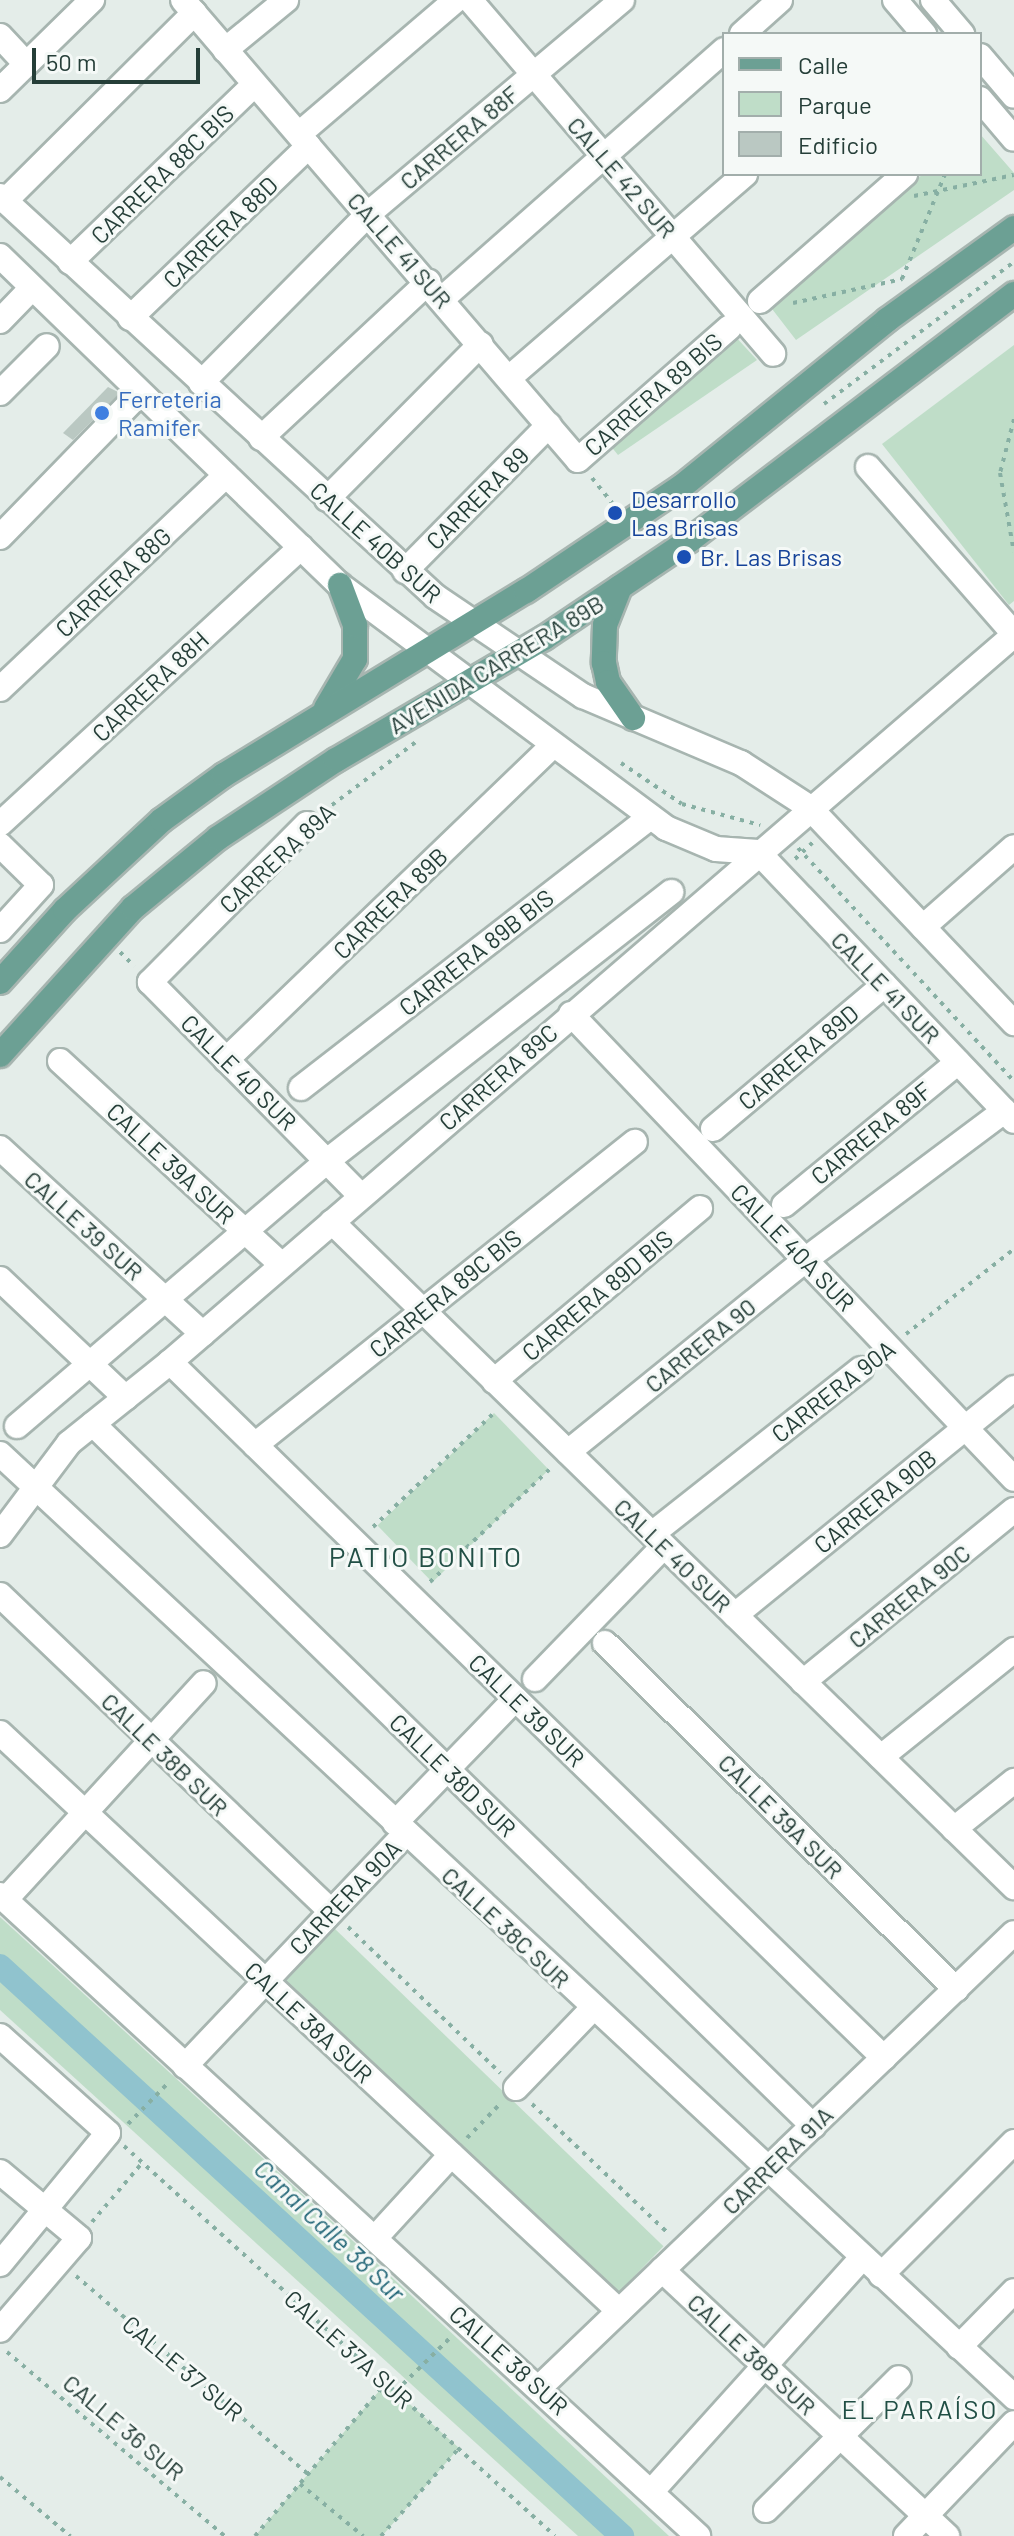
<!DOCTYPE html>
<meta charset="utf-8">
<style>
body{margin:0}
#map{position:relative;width:1014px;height:2536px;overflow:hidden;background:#e4ede9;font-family:Barlow,sans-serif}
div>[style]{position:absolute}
.green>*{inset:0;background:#bfddc8;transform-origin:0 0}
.canal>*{height:24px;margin:-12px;padding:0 12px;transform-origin:12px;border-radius:12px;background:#90c3ce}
.building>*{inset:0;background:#bac8c2}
.path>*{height:4px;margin-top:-2px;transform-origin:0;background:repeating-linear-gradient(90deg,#87afa3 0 4px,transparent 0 10px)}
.roads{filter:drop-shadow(2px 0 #a7b5b0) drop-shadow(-2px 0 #a7b5b0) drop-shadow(0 2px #a7b5b0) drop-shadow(0 -2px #a7b5b0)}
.minor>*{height:24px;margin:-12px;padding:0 12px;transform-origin:12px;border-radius:12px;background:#fff}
.major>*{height:24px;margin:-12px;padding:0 12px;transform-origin:12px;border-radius:12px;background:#6ca094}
.dots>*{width:22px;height:22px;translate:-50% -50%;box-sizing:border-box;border:4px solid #f5f9f7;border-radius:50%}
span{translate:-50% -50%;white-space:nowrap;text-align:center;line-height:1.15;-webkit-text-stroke:6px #f5f9f7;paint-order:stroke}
.street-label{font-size:24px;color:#253e38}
.shop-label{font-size:24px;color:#366cbe}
.left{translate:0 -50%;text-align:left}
.transit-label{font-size:24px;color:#164399}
.water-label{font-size:26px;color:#267;font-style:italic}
.neighbourhood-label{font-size:26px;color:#214f45;letter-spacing:2px}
.quarter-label{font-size:28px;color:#214f45;letter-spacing:2px}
.legend{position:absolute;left:722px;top:32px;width:260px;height:144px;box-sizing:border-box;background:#f5f9f7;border:2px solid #a2aeab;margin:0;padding:10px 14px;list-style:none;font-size:24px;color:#253e38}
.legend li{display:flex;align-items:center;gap:16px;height:40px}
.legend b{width:40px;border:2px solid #a2aeab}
.scale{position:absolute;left:32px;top:48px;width:168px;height:36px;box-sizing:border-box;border:4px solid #253e38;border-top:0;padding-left:10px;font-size:24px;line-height:28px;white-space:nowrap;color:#253e38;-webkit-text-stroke:6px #f5f9f7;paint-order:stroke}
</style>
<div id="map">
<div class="green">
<div style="clip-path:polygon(980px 134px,1014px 173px,1014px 190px,796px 340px,769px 305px,923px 174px,980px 174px)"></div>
<div style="clip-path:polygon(734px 335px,757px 360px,618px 455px,609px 444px)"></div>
<div style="clip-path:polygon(1014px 345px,1014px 601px,1009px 605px,882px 444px)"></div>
<div style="left:494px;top:1413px;width:79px;height:162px;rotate:46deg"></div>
<div style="clip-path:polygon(0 1917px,338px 2227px,669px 2536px,578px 2536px,0 2010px)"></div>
<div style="left:334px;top:1928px;width:458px;height:72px;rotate:44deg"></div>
<div style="clip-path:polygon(386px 2383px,459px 2448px,382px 2536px,255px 2536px)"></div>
</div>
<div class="canal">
<div style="left:0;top:1966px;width:844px;rotate:42.5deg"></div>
</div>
<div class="building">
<div style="clip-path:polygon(108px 387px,120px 393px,73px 440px,63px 433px)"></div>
</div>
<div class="path">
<div style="left:914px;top:196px;width:102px;rotate:-11.9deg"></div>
<div style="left:793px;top:303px;width:112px;rotate:-12.4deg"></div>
<div style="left:902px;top:279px;width:113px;rotate:-67.7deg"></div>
<div style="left:824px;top:404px;width:237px;rotate:-36.8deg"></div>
<div style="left:1014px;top:419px;width:56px;rotate:104.5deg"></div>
<div style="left:1000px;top:473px;width:80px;rotate:80deg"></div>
<div style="left:592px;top:478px;width:32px;rotate:51deg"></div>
<div style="left:621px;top:763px;width:73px;rotate:33.9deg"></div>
<div style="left:682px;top:804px;width:81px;rotate:15.1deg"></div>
<div style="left:324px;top:811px;width:115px;rotate:-36.9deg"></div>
<div style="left:798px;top:848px;width:318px;rotate:47.2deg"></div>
<div style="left:795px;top:859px;width:26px;rotate:-43deg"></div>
<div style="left:120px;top:952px;width:20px;rotate:45deg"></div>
<div style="left:906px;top:1334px;width:137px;rotate:-38.2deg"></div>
<div style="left:373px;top:1527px;width:168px;rotate:-43.3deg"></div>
<div style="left:430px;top:1582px;width:166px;rotate:-43.3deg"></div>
<div style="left:348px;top:1927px;width:211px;rotate:43.8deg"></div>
<div style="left:532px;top:2104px;width:187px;rotate:43.5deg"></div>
<div style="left:128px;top:2124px;width:59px;rotate:-45.7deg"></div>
<div style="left:467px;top:2138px;width:47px;rotate:-45.9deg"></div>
<div style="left:124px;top:2146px;width:581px;rotate:42.14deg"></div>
<div style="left:92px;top:2222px;width:77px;rotate:-49.7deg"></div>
<div style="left:76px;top:2276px;width:305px;rotate:40.5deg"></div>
<div style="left:7px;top:2352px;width:285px;rotate:40.2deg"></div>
<div style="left:396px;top:2391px;width:77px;rotate:-44.5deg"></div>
<div style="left:0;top:2477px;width:92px;rotate:40.1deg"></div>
<div style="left:300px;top:2484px;width:82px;rotate:39.5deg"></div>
<div style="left:255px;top:2536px;width:201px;rotate:-49.4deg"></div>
<div style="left:381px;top:2536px;width:118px;rotate:-48.4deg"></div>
</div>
<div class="roads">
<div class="minor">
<div style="left:183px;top:0;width:606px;rotate:49.35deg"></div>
<div style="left:578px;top:460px;width:201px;rotate:-41.2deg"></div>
<div style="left:470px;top:0;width:466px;rotate:49.4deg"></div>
<div style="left:895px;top:0;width:45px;rotate:49.5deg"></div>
<div style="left:933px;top:0;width:45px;rotate:49.5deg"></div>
<div style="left:742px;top:34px;width:51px;rotate:-41.8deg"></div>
<div style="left:0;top:36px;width:38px;rotate:47deg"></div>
<div style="left:225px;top:50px;width:79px;rotate:-39.3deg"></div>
<div style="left:980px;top:56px;width:52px;rotate:49.6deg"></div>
<div style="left:0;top:90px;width:129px;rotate:-44.4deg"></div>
<div style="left:980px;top:99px;width:52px;rotate:49.6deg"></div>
<div style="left:299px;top:134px;width:206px;rotate:-40.5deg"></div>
<div style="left:0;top:196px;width:592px;rotate:42.61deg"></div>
<div style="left:436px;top:597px;width:177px;rotate:34deg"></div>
<div style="left:583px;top:696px;width:172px;rotate:23deg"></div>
<div style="left:741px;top:763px;width:81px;rotate:32.9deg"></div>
<div style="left:809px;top:807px;width:298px;rotate:46.5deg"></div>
<div style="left:5px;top:201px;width:267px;rotate:-44.8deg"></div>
<div style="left:0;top:256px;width:473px;rotate:44.1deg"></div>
<div style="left:340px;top:585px;width:407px;rotate:36.7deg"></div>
<div style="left:666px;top:828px;width:54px;rotate:22.8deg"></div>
<div style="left:716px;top:849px;width:42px;rotate:4.1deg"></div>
<div style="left:70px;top:262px;width:255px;rotate:-43.9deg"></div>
<div style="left:443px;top:298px;width:375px;rotate:-41.4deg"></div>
<div style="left:760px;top:301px;width:193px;rotate:-41.2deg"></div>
<div style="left:130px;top:318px;width:248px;rotate:-43.9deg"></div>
<div style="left:0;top:321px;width:46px;rotate:-45.9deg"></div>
<div style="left:509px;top:378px;width:312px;rotate:-40.8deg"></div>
<div style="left:201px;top:383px;width:238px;rotate:-45.3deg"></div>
<div style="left:368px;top:214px;width:332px;rotate:-40.1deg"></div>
<div style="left:0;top:393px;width:66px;rotate:-45deg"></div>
<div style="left:261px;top:438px;width:229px;rotate:-43deg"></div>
<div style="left:868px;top:467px;width:222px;rotate:48.8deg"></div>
<div style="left:327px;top:499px;width:218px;rotate:-45.2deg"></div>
<div style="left:0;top:537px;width:201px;rotate:-45.8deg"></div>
<div style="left:405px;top:571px;width:205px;rotate:-45.4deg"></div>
<div style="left:0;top:689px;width:311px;rotate:-43.4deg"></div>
<div style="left:0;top:824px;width:409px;rotate:-42.6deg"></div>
<div style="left:307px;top:824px;width:223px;rotate:134.8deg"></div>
<div style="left:150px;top:982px;width:301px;rotate:45.4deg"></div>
<div style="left:0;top:845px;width:57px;rotate:44.3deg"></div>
<div style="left:41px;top:885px;width:61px;rotate:132.3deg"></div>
<div style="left:758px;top:852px;width:371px;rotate:46.4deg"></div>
<div style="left:923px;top:927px;width:121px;rotate:-41.3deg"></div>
<div style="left:571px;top:1014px;width:642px;rotate:46.39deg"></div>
<div style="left:226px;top:1060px;width:454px;rotate:-43.9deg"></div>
<div style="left:60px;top:1061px;width:301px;rotate:42.6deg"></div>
<div style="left:301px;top:1088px;width:442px;rotate:-37.8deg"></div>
<div style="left:713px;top:1129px;width:224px;rotate:-40.1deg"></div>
<div style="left:0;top:1148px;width:275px;rotate:42.5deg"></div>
<div style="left:784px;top:1205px;width:225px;rotate:-39.4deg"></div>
<div style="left:332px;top:1222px;width:953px;rotate:44.28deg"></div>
<div style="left:0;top:1279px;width:173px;rotate:43.4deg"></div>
<div style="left:170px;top:1362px;width:997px;rotate:44.27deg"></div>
<div style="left:494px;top:1381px;width:269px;rotate:-40deg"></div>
<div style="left:93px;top:1424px;width:1006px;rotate:44.27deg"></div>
<div style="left:17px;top:1426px;width:408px;rotate:-40.5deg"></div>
<div style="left:327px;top:1161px;width:437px;rotate:-38deg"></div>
<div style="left:255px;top:1445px;width:486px;rotate:-38.6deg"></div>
<div style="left:568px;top:1452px;width:305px;rotate:-39deg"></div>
<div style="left:805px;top:1260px;width:249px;rotate:-36.8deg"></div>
<div style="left:0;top:1454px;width:1385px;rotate:42.92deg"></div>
<div style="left:652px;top:1534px;width:266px;rotate:-38.3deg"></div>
<div style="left:0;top:1535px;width:115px;rotate:-53.1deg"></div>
<div style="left:69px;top:1443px;width:129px;rotate:-38.7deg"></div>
<div style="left:170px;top:1362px;width:1114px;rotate:-40.74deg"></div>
<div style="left:0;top:1595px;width:458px;rotate:43.7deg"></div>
<div style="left:735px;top:1615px;width:360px;rotate:-39.1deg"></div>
<div style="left:605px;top:1643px;width:493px;rotate:44.6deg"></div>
<div style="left:535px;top:1679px;width:185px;rotate:-45.9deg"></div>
<div style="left:803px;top:1682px;width:272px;rotate:-39.2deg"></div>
<div style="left:0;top:1733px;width:847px;rotate:43.04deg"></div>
<div style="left:881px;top:1757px;width:171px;rotate:-38.8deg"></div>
<div style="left:395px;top:1823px;width:173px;rotate:-45.9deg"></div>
<div style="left:954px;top:1829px;width:77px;rotate:-38.7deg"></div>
<div style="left:0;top:1895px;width:948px;rotate:42.56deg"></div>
<div style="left:5px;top:1900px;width:294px;rotate:-47.5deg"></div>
<div style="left:0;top:2036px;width:145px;rotate:41.9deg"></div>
<div style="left:108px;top:2133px;width:170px;rotate:129.5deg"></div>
<div style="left:185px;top:2066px;width:321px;rotate:-46.5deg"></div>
<div style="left:516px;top:2088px;width:111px;rotate:-46.1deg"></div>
<div style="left:0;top:2172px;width:103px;rotate:39.9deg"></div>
<div style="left:79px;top:2238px;width:121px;rotate:130.7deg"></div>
<div style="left:375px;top:2238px;width:113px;rotate:-47.5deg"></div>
<div style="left:662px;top:2270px;width:390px;rotate:43deg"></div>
<div style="left:881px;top:2275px;width:188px;rotate:-45deg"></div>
<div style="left:959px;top:2347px;width:78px;rotate:-45.5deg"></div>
<div style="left:540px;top:2387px;width:656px;rotate:-43.77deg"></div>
<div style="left:651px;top:2492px;width:315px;rotate:-48deg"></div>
<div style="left:766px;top:2510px;width:187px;rotate:-44.8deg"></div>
<div style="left:906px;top:2536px;width:156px;rotate:-46.3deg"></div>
</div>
<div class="major">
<div style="left:620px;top:587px;width:41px;rotate:111.5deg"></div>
<div style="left:605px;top:625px;width:38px;rotate:92deg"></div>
<div style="left:604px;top:663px;width:19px;rotate:78deg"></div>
<div style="left:608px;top:682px;width:44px;rotate:55.2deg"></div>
<div style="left:326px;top:708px;width:57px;rotate:-59.4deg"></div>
<div style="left:355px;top:659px;width:34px;rotate:-90deg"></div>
<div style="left:355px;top:625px;width:43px;rotate:-110.6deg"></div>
<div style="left:0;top:982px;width:97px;rotate:-47.9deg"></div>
<div style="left:65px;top:910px;width:132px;rotate:-42.9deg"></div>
<div style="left:162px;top:820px;width:77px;rotate:-36deg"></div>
<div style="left:224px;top:775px;width:354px;rotate:-31.4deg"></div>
<div style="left:526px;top:591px;width:187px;rotate:-33.9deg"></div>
<div style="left:681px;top:487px;width:265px;rotate:-39deg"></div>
<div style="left:887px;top:320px;width:157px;rotate:-35.9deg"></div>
<div style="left:0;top:1055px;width:198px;rotate:-47.9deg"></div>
<div style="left:133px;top:908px;width:110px;rotate:-39.5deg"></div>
<div style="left:218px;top:838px;width:141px;rotate:-33.5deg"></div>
<div style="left:336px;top:760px;width:241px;rotate:-30.4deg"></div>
<div style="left:544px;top:638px;width:176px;rotate:-33.9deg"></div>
<div style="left:690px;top:540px;width:407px;rotate:-37.2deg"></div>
</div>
</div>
<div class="dots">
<div style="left:102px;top:413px;background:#3f7fe0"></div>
<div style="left:615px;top:513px;background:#1a4fb4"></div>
<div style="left:684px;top:557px;background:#1a4fb4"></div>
</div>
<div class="street-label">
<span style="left:459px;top:137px;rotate:-40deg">CARRERA 88F</span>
<span style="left:162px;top:174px;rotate:-44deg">CARRERA 88C BIS</span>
<span style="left:622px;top:177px;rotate:49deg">CALLE 42 SUR</span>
<span style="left:220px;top:232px;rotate:-44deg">CARRERA 88D</span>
<span style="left:400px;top:250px;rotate:49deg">CALLE 41 SUR</span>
<span style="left:653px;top:394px;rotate:-41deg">CARRERA 89 BIS</span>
<span style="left:477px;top:498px;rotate:-45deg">CARRERA 89</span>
<span style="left:376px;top:542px;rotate:42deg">CALLE 40B SUR</span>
<span style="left:113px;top:582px;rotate:-43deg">CARRERA 88G</span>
<span style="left:496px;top:664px;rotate:-31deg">AVENIDA CARRERA 89B</span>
<span style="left:150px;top:686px;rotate:-43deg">CARRERA 88H</span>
<span style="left:277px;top:858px;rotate:-43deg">CARRERA 89A</span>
<span style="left:390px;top:903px;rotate:-44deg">CARRERA 89B</span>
<span style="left:476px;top:952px;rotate:-38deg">CARRERA 89B BIS</span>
<span style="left:886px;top:987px;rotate:46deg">CALLE 41 SUR</span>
<span style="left:798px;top:1057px;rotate:-40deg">CARRERA 89D</span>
<span style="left:239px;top:1072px;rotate:45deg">CALLE 40 SUR</span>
<span style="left:498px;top:1077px;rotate:-41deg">CARRERA 89C</span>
<span style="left:871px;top:1133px;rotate:-39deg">CARRERA 89F</span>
<span style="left:171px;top:1163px;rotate:43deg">CALLE 39A SUR</span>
<span style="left:84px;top:1225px;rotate:42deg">CALLE 39 SUR</span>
<span style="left:793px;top:1247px;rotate:46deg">CALLE 40A SUR</span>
<span style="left:445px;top:1293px;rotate:-39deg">CARRERA 89C BIS</span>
<span style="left:597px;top:1295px;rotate:-40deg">CARRERA 89D BIS</span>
<span style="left:700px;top:1345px;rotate:-39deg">CARRERA 90</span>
<span style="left:833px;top:1391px;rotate:-38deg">CARRERA 90A</span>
<span style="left:875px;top:1501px;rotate:-39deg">CARRERA 90B</span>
<span style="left:673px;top:1555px;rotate:44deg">CALLE 40 SUR</span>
<span style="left:909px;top:1596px;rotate:-39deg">CARRERA 90C</span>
<span style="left:527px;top:1710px;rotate:44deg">CALLE 39 SUR</span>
<span style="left:165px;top:1754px;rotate:44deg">CALLE 38B SUR</span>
<span style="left:453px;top:1775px;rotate:44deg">CALLE 38D SUR</span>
<span style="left:781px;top:1816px;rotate:45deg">CALLE 39A SUR</span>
<span style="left:345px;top:1897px;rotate:-46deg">CARRERA 90A</span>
<span style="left:506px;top:1927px;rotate:43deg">CALLE 38C SUR</span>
<span style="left:309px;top:2022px;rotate:43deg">CALLE 38A SUR</span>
<span style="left:777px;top:2160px;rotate:-44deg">CARRERA 91A</span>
<span style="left:349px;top:2349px;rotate:42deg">CALLE 37A SUR</span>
<span style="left:752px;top:2354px;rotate:43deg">CALLE 38B SUR</span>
<span style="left:509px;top:2360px;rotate:42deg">CALLE 38 SUR</span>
<span style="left:183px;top:2368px;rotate:40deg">CALLE 37 SUR</span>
<span style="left:124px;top:2427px;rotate:40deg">CALLE 36 SUR</span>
</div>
<div class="shop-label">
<span class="left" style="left:118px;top:413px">Ferreteria<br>Ramifer</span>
</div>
<div class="transit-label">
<span class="left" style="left:631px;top:513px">Desarrollo<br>Las Brisas</span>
<span class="left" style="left:700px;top:557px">Br. Las Brisas</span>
</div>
<div class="water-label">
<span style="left:330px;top:2230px;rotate:43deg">Canal Calle 38 Sur</span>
</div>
<div class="neighbourhood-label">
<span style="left:920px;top:2409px">EL PARAÍSO</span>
</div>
<div class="quarter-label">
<span style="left:426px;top:1556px">PATIO BONITO</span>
</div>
<ul class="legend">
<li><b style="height:10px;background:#6ca094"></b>Calle</li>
<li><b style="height:22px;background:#bfddc8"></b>Parque</li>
<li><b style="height:22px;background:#bac8c2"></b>Edificio</li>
</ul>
<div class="scale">50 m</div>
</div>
